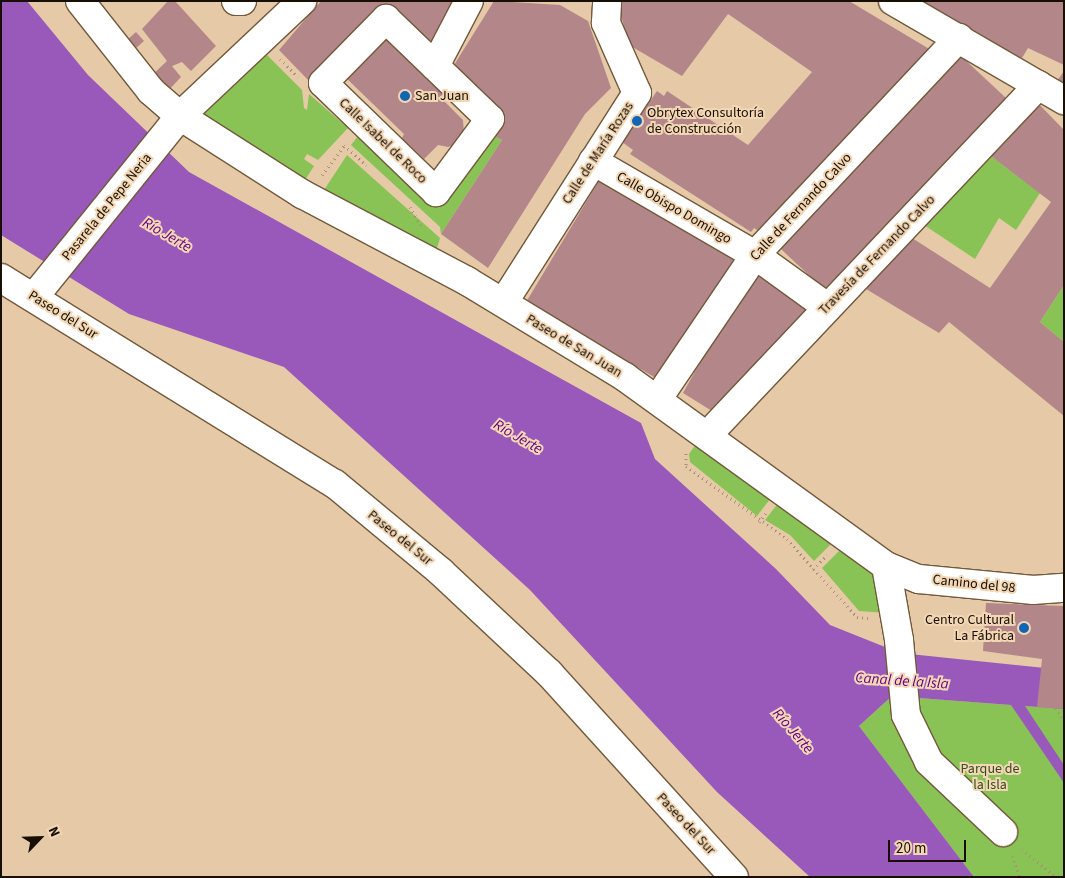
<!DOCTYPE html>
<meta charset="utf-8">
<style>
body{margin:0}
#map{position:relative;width:1065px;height:878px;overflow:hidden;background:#e6caa8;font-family:"Source Sans 3",sans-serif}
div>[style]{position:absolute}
.green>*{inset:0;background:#89c356}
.water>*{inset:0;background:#9959bb}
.building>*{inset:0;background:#b3868a;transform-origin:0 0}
.path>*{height:3px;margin-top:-1.5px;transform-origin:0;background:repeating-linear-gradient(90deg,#a79176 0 1px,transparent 0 5px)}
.roads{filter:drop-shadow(1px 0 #72593b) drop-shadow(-1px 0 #72593b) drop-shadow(0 1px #72593b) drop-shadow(0 -1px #72593b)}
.minor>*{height:28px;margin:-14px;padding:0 14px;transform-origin:14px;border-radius:14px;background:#fff}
.dots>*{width:14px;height:14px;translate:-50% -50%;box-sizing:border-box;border:2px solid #f3d7b5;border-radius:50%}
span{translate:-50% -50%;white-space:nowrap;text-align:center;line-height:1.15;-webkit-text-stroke:4px #f3d7b5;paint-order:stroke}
.poi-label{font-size:14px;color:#180f04}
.left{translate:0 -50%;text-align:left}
.right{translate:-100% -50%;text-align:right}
.street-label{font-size:14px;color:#180f04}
.park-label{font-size:14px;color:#344c1f}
.water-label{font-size:15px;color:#620186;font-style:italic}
.frame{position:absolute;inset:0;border:2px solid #180f04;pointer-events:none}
.north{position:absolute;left:15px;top:813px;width:50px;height:50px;-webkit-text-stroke:4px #f3d7b5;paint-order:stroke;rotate:66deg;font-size:14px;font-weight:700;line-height:20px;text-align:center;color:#180f04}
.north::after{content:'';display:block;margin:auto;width:18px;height:22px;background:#180f04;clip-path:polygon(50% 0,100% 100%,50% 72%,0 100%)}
.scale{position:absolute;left:888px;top:840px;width:78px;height:22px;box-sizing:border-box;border:2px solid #180f04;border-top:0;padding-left:6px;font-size:15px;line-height:18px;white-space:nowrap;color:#180f04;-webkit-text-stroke:4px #f3d7b5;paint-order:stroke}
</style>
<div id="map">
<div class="green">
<div style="clip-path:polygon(267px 55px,302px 90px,304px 108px,307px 110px,309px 94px,348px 128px,318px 160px,307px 154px,304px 159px,314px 166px,305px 180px,199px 119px)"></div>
<div style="clip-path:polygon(487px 133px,502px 140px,441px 234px,440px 227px,351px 145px,358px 136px,442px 206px)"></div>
<div style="clip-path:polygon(987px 153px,1040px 193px,1016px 230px,999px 218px,975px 259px,921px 223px)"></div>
<div style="clip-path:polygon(347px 155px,440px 238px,435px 255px,324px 190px)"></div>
<div style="clip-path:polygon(1064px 285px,1064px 342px,1040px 322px)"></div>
<div style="clip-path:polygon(699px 440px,771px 498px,757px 516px,690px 462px,689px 454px)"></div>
<div style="clip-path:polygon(779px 502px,831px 544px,814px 561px,790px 535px,765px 520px)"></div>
<div style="clip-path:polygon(839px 551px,879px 569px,886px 613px,859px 611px,822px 568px)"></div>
<div style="clip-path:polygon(892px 696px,1064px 709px,1064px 877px,974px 877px,859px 726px)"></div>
</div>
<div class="water">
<div style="clip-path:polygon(1px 1px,27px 1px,88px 75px,189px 172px,641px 423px,655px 459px,776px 569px,830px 625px,900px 653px,1064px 670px,1064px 709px,1025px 706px,1064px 765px,1064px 783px,1011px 705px,892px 696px,859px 726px,974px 877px,810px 877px,717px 792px,530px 590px,284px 367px,129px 314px,1px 235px)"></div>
</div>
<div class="building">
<div style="clip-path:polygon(168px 1px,175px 1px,216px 46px,191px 71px,182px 62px,172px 66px,181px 77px,167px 92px,151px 76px,167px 61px,142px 29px)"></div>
<div style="clip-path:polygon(321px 1px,455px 1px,427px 52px,385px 13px,310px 82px,279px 50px)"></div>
<div style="clip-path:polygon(494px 1px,560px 5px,588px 21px,611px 88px,585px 114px,488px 268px,441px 234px,502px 140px,487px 133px,449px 73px)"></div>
<div style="clip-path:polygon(620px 1px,849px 1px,931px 50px,760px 232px,754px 228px,751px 232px,630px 154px,633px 150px,622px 142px,657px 91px,664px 96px,667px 91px,748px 145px,812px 72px,728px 14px,682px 76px,629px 45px,618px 4px)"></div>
<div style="clip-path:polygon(910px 1px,1064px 1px,1064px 65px,1028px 48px,1022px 58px)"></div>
<div style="left:136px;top:32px;width:12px;height:14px;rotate:48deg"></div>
<div style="clip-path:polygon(387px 33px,448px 93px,442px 99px,463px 120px,464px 133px,459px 143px,448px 147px,438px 145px,424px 159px,402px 138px,404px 134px,342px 74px)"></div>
<div style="left:961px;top:56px;width:70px;height:264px;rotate:43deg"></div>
<div style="clip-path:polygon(1064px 71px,1064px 88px,1055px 84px)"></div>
<div style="clip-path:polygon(1033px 98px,1064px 130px,1064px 285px,1040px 322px,1064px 342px,1064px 416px,949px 322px,939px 333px,866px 289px,909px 236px,990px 288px,1051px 202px,987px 153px)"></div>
<div style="left:600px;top:179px;width:159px;height:142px;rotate:31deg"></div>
<div style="clip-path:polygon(754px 265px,813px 309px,712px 411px,683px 393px)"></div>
<div style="clip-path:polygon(986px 603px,1064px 606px,1064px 709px,1037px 707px,1042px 659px,983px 651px)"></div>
</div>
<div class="path">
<div style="left:280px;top:59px;width:25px;rotate:45deg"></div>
<div style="left:344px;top:145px;width:30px;rotate:42deg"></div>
<div style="left:322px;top:175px;width:39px;rotate:-53deg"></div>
<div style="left:410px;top:207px;width:23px;rotate:59deg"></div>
<div style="left:686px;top:453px;width:13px;rotate:90deg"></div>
<div style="left:686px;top:466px;width:125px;rotate:35.9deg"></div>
<div style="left:787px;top:539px;width:105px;rotate:48.1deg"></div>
<div style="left:857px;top:617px;width:11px;rotate:5deg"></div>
<div style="left:759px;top:522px;width:14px;rotate:-54deg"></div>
<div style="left:813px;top:569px;width:20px;rotate:-45deg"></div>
<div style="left:1056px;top:708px;width:15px;rotate:58deg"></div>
<div style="left:1022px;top:849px;width:44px;rotate:39.5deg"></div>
<div style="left:1012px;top:856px;width:22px;rotate:69deg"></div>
</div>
<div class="roads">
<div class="minor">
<div style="left:80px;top:1px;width:115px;rotate:51.7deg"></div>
<div style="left:151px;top:91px;width:38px;rotate:41deg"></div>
<div style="left:180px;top:116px;width:145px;rotate:32.6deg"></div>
<div style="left:302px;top:194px;width:187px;rotate:27.8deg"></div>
<div style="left:467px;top:281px;width:185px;rotate:31.3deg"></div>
<div style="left:625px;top:377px;width:322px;rotate:35.9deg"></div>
<div style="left:886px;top:566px;width:75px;rotate:80deg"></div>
<div style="left:899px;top:640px;width:75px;rotate:84.7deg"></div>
<div style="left:906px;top:715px;width:52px;rotate:63.9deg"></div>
<div style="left:929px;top:762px;width:102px;rotate:43.4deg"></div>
<div style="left:236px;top:1px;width:6px"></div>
<div style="left:893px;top:1px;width:198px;rotate:30.1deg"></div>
<div style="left:386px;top:19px;width:144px;rotate:43.9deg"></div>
<div style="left:490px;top:119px;width:91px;rotate:126.5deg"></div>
<div style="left:436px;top:192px;width:157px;rotate:-136deg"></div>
<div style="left:323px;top:83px;width:90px;rotate:-45.5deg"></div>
<div style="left:435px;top:66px;width:73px;rotate:-62.4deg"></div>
<div style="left:593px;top:161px;width:187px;rotate:30.1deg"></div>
<div style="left:755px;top:255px;width:89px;rotate:35.8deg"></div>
<div style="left:1px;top:278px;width:392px;rotate:31.7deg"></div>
<div style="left:335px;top:484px;width:138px;rotate:39.7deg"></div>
<div style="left:441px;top:572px;width:148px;rotate:43.1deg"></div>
<div style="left:549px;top:673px;width:275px;rotate:47.8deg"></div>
<div style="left:34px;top:297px;width:233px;rotate:-51.1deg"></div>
<div style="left:180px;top:116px;width:168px;rotate:-43.3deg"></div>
<div style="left:507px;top:297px;width:242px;rotate:-57.5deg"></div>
<div style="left:637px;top:93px;width:77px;rotate:-113.9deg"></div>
<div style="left:606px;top:23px;width:22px;rotate:-87deg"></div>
<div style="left:663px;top:391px;width:164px;rotate:-55.9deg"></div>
<div style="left:755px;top:255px;width:298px;rotate:-46.8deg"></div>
<div style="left:717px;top:425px;width:468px;rotate:-46.6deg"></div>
<div style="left:886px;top:566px;width:35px;rotate:22deg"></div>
<div style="left:919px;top:579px;width:115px;rotate:5.5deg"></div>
<div style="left:1033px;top:590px;width:31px;rotate:-4deg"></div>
</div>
</div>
<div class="dots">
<div style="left:405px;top:96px;background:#1165b3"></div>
<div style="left:637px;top:121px;background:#1165b3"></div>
<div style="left:1024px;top:628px;background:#1165b3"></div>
</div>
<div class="poi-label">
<span class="left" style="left:415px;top:96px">San Juan</span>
<span class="left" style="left:647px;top:121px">Obrytex Consultoría<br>de Construcción</span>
<span class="right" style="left:1014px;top:628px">Centro Cultural<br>La Fábrica</span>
</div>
<div class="street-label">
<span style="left:383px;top:141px;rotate:44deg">Calle Isabel de Roco</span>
<span style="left:598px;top:153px;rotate:-57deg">Calle de María Rozas</span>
<span style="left:107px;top:207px;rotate:-51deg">Pasarela de Pepe Neria</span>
<span style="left:801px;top:207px;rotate:-47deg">Calle de Fernando Calvo</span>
<span style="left:674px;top:208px;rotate:30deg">Calle Obispo Domingo</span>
<span style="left:877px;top:255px;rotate:-46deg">Travesía de Fernando Calvo</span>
<span style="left:63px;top:315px;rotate:32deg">Paseo del Sur</span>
<span style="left:574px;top:346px;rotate:31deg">Paseo de San Juan</span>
<span style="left:400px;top:538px;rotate:39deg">Paseo del Sur</span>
<span style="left:974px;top:584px;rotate:6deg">Camino del 98</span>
<span style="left:686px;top:824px;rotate:47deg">Paseo del Sur</span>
</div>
<div class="park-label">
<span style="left:990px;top:777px">Parque de<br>la Isla</span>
</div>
<div class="water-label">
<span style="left:167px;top:235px;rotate:30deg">Río Jerte</span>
<span style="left:518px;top:437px;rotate:30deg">Río Jerte</span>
<span style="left:902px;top:681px;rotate:4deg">Canal de la Isla</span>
<span style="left:793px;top:731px;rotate:49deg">Río Jerte</span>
</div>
<div class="frame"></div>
<div class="north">N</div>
<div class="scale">20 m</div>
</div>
